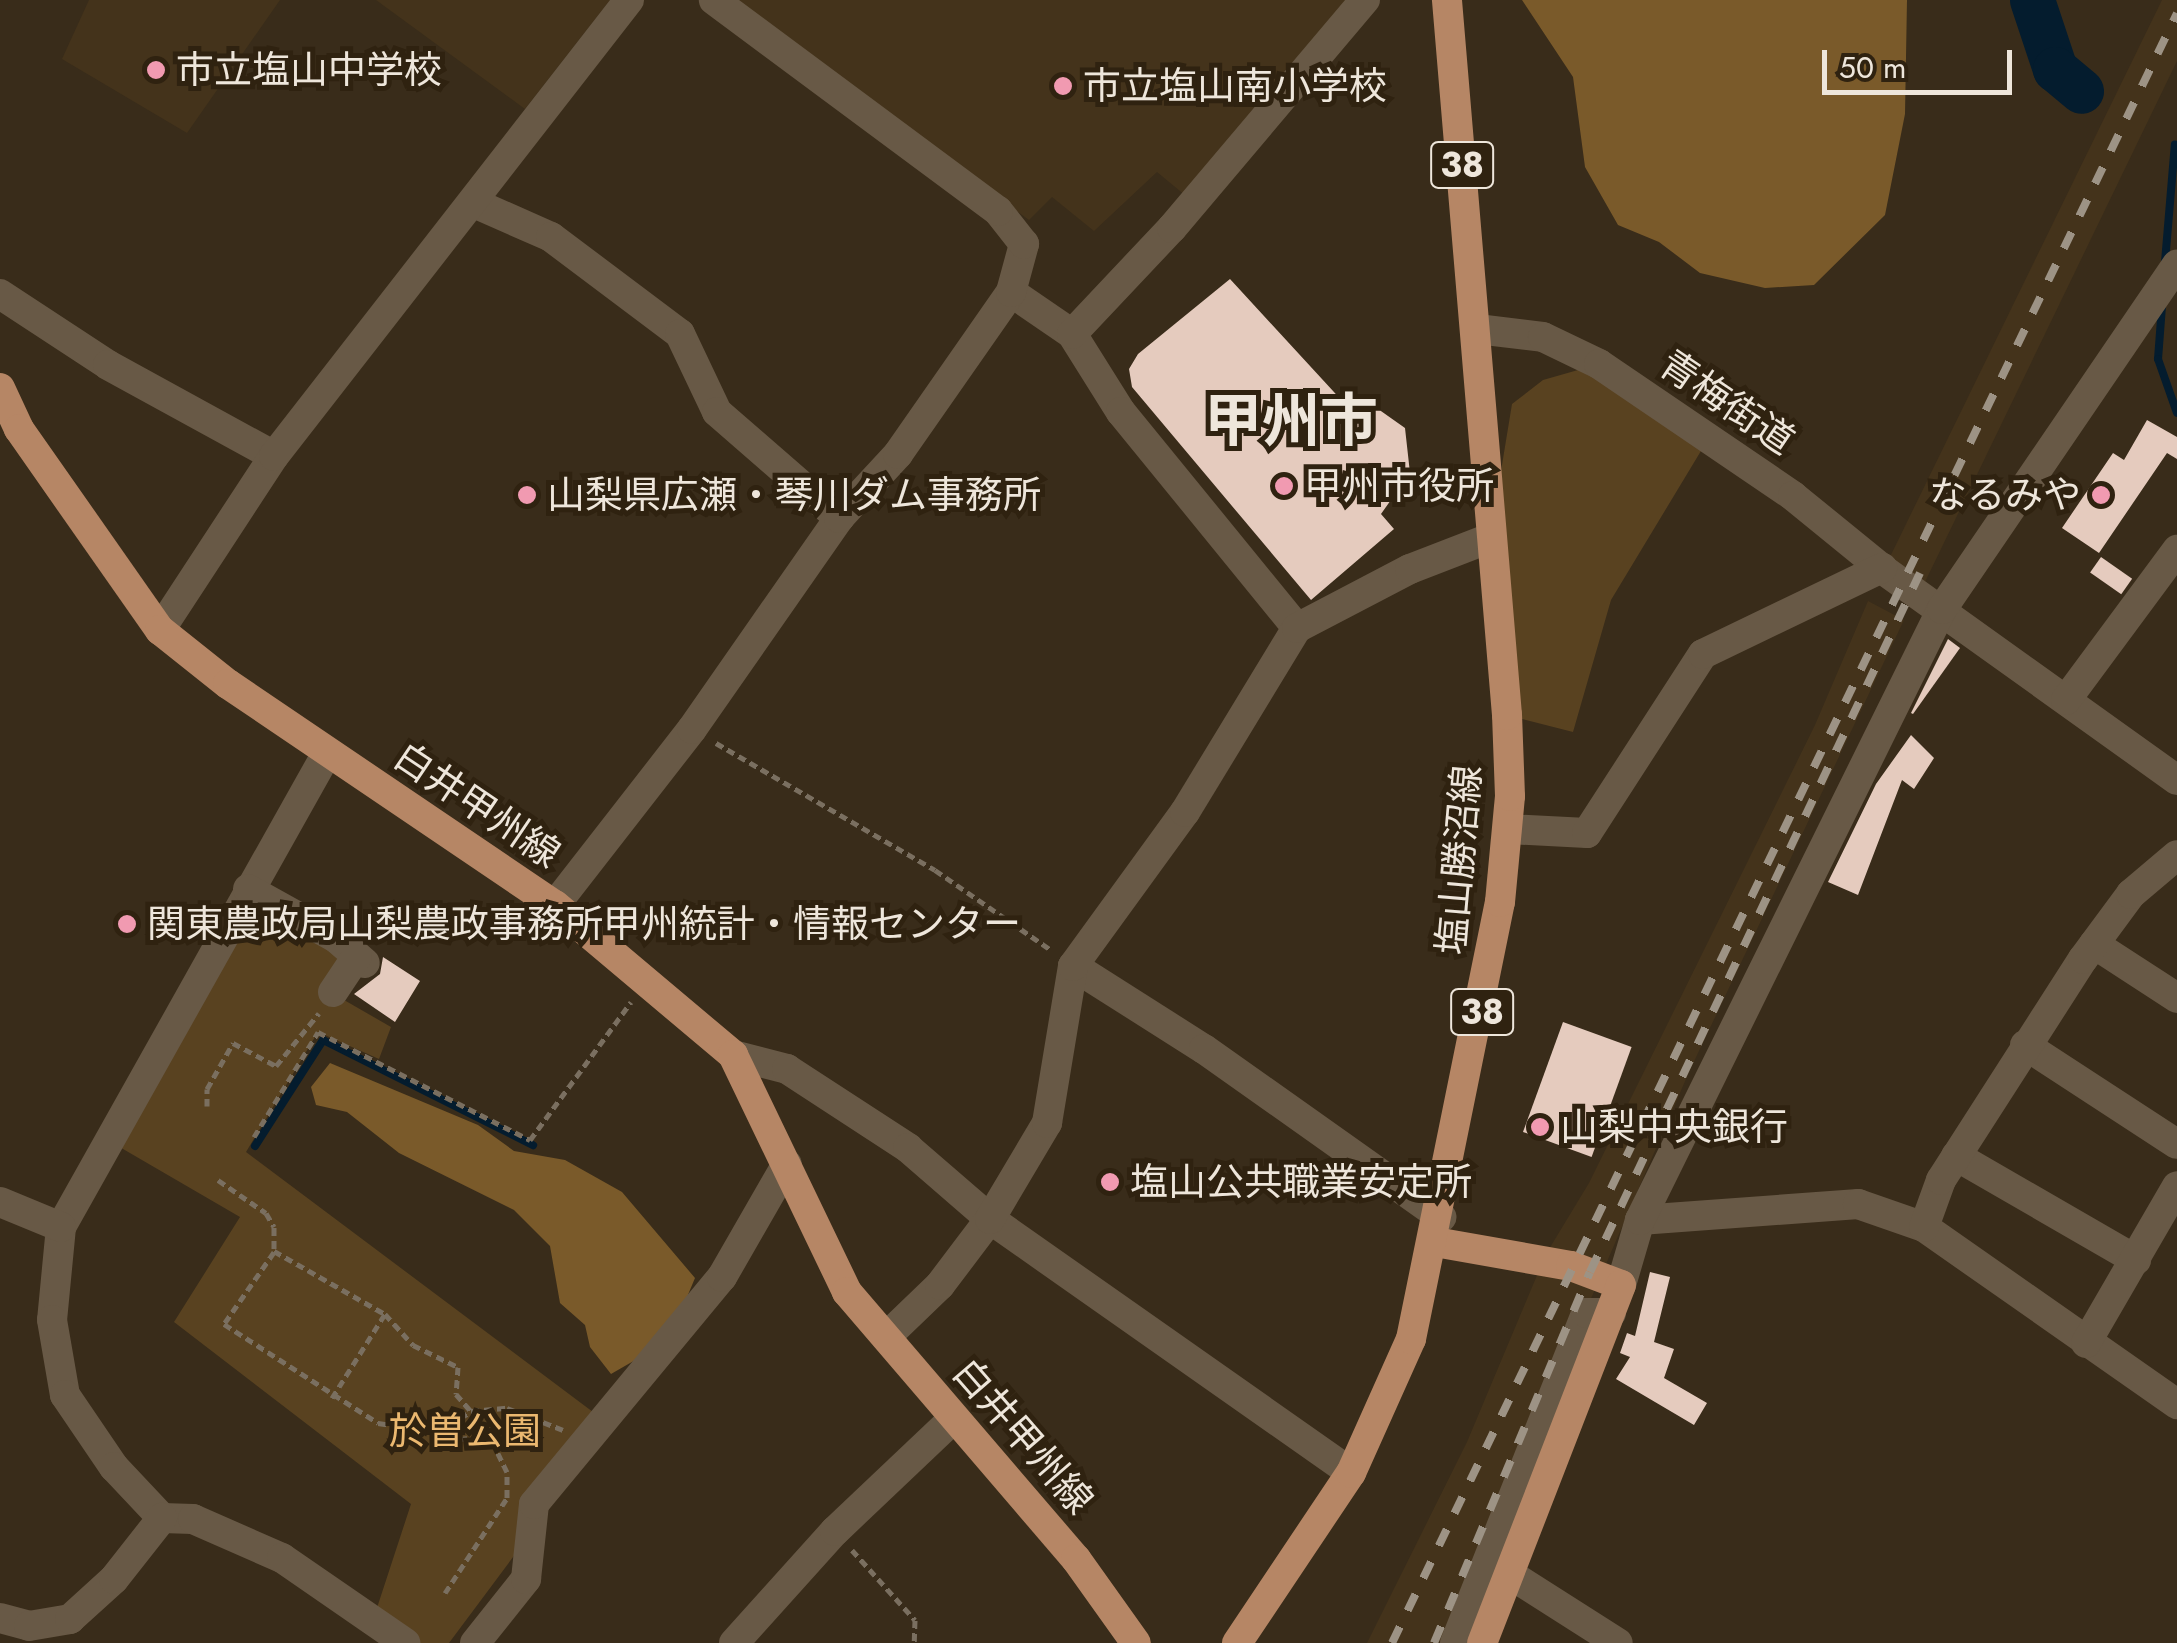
<!DOCTYPE html>
<meta charset="utf-8">
<style>
body{margin:0}
#map{position:relative;width:2177px;height:1643px;overflow:hidden;background:#392c1a;font-family:Jost,"Noto Sans JP",sans-serif}
div>[style]{position:absolute}
.built>*{inset:0;background:#44331b}
.green>*{inset:0;background:#594220}
.forest>*{inset:0;background:#7a5a2a}
.stream>*{height:8px;margin:-4px;padding:0 4px;transform-origin:4px;border-radius:4px;background:#041c2e}
.river>*{height:45px;margin:-22.5px;padding:0 22.5px;transform-origin:22.5px;border-radius:22.5px;background:#041c2e}
.building>*{inset:0;background:#e5cbbe;transform-origin:0 0}
.path>*{height:5px;margin-top:-2.5px;transform-origin:0;background:repeating-linear-gradient(90deg,#7a6f60 0 8px,transparent 0 13px)}
.minor>*{height:30px;margin:-15px;padding:0 15px;transform-origin:15px;border-radius:15px;background:#685946}
.major>*{height:30px;margin:-15px;padding:0 15px;transform-origin:15px;border-radius:15px;background:#b68665}
.rail>*{height:8px;margin-top:-4px;transform-origin:0;background:repeating-linear-gradient(90deg,#9d9385 0 18px,transparent 0 36px)}
.dots>*{width:28px;height:28px;translate:-50% -50%;box-sizing:border-box;border:5px solid #2f2210;border-radius:50%}
span{translate:-50% -50%;white-space:nowrap;text-align:center;line-height:1.15;-webkit-text-stroke:10px #2f2210;paint-order:stroke}
.shield-label span{padding:2px 8px;background:#2f2210;border:2px solid;border-radius:8px;-webkit-text-stroke-width:0}
.shield-label{font-size:35px;color:#eee6db;font-weight:700}
.poi-label{font-size:38px;color:#eee6db}
.left{translate:0 -50%;text-align:left}
.right{translate:-100% -50%;text-align:right}
.street-label{font-size:38px;color:#eee6db}
.park-label{font-size:38px;color:#ebb870}
.town-label{font-size:58px;color:#eee6db;font-weight:700}
.scale{position:absolute;left:1822px;top:50px;width:190px;height:45px;box-sizing:border-box;border:5px solid #eee6db;border-top:0;padding-left:12px;font-size:30px;line-height:35px;white-space:nowrap;color:#eee6db;-webkit-text-stroke:8px #2f2210;paint-order:stroke}
</style>
<div id="map">
<div class="built">
<div style="clip-path:polygon(89px 0,280px 0,187px 133px,62px 59px)"></div>
<div style="clip-path:polygon(376px 0,610px 0,525px 109px)"></div>
<div style="clip-path:polygon(731px 0,1349px 0,1186px 196px,1157px 172px,1094px 231px,1052px 197px,1029px 220px)"></div>
<div style="clip-path:polygon(2162px 0,2177px 0,2177px 61px,1925px 582px,1887px 563px)"></div>
<div style="clip-path:polygon(1868px 601px,1904px 620px,1689px 1072px,1442px 1643px,1367px 1643px,1467px 1442px,1546px 1254px,1589px 1183px,1815px 725px)"></div>
</div>
<div class="green">
<div style="clip-path:polygon(1599px 364px,1710px 436px,1611px 600px,1573px 732px,1507px 715px,1490px 538px,1512px 404px,1543px 380px)"></div>
<div style="clip-path:polygon(245px 895px,348px 954px,325px 989px,391px 1027px,379px 1059px,318px 1032px,246px 1152px,601px 1418px,531px 1533px,449px 1643px,405px 1643px,373px 1620px,411px 1504px,174px 1322px,240px 1217px,111px 1142px)"></div>
</div>
<div class="forest">
<div style="clip-path:polygon(1522px 0,1907px 0,1905px 114px,1885px 215px,1814px 285px,1765px 288px,1700px 273px,1659px 242px,1618px 225px,1585px 167px,1573px 77px)"></div>
<div style="clip-path:polygon(330px 1063px,478px 1125px,514px 1151px,565px 1160px,622px 1192px,695px 1278px,682px 1309px,644px 1355px,611px 1374px,590px 1347px,585px 1325px,560px 1303px,550px 1246px,514px 1210px,399px 1153px,347px 1112px,316px 1105px,311px 1087px)"></div>
</div>
<div class="stream">
<div style="left:2165px;top:262px;width:118px;rotate:-85.2deg"></div>
<div style="left:2162px;top:306px;width:53px;rotate:94.3deg"></div>
<div style="left:2158px;top:359px;width:57px;rotate:70.6deg"></div>
<div style="left:255px;top:1146px;width:126px;rotate:-57.3deg"></div>
<div style="left:323px;top:1040px;width:235px;rotate:26.6deg"></div>
</div>
<div class="river">
<div style="left:2032px;top:0;width:73px;rotate:71.6deg"></div>
<div style="left:2055px;top:69px;width:34px;rotate:40deg"></div>
</div>
<div class="building">
<div style="clip-path:polygon(1230px 279px,1345px 404px,1371px 404px,1405px 428px,1410px 473px,1381px 514px,1394px 529px,1311px 600px,1132px 387px,1129px 369px,1138px 354px)"></div>
<div style="clip-path:polygon(2147px 420px,2177px 437px,2177px 459px,2167px 453px,2099px 553px,2062px 528px,2113px 453px,2124px 460px)"></div>
<div style="left:2101px;top:557px;width:38px;height:19px;rotate:35deg"></div>
<div style="clip-path:polygon(1948px 639px,1960px 648px,1913px 714px,1911px 713px)"></div>
<div style="clip-path:polygon(1911px 735px,1934px 758px,1914px 789px,1902px 780px,1858px 895px,1828px 882px,1876px 784px)"></div>
<div style="clip-path:polygon(383px 957px,420px 981px,395px 1022px,354px 994px,380px 974px)"></div>
<div style="left:1563px;top:1022px;width:73px;height:117px;rotate:20deg"></div>
<div style="clip-path:polygon(1650px 1272px,1670px 1277px,1654px 1342px,1674px 1349px,1664px 1378px,1707px 1403px,1694px 1425px,1616px 1379px,1630px 1357px,1620px 1353px,1627px 1333px,1635px 1336px)"></div>
</div>
<div class="path">
<div style="left:716px;top:743px;width:253px;rotate:30.1deg"></div>
<div style="left:935px;top:870px;width:141px;rotate:34.6deg"></div>
<div style="left:207px;top:1106px;width:17px;rotate:-90deg"></div>
<div style="left:207px;top:1089px;width:53px;rotate:-60.5deg"></div>
<div style="left:233px;top:1043px;width:49px;rotate:28.1deg"></div>
<div style="left:276px;top:1066px;width:68px;rotate:-50.9deg"></div>
<div style="left:254px;top:1137px;width:123px;rotate:-58.6deg"></div>
<div style="left:318px;top:1032px;width:238px;rotate:27deg"></div>
<div style="left:530px;top:1140px;width:171px;rotate:-53.8deg"></div>
<div style="left:218px;top:1180px;width:58px;rotate:34.5deg"></div>
<div style="left:266px;top:1213px;width:16px;rotate:60deg"></div>
<div style="left:274px;top:1227px;width:24px;rotate:90deg"></div>
<div style="left:274px;top:1251px;width:128px;rotate:29.6deg"></div>
<div style="left:385px;top:1314px;width:42px;rotate:47.9deg"></div>
<div style="left:413px;top:1345px;width:50px;rotate:26.1deg"></div>
<div style="left:458px;top:1367px;width:27px;rotate:94deg"></div>
<div style="left:456px;top:1394px;width:23px;rotate:49deg"></div>
<div style="left:471px;top:1411px;width:36px;rotate:-5deg"></div>
<div style="left:507px;top:1408px;width:60px;rotate:21.4deg"></div>
<div style="left:274px;top:1252px;width:88px;rotate:124.8deg"></div>
<div style="left:224px;top:1324px;width:183px;rotate:32.7deg"></div>
<div style="left:378px;top:1423px;width:61px;rotate:8.5deg"></div>
<div style="left:438px;top:1432px;width:39px;rotate:-32deg"></div>
<div style="left:332px;top:1398px;width:99px;rotate:-57.8deg"></div>
<div style="left:440px;top:1433px;width:20px;rotate:18deg"></div>
<div style="left:459px;top:1439px;width:31px;rotate:-4deg"></div>
<div style="left:852px;top:1550px;width:94px;rotate:48deg"></div>
<div style="left:915px;top:1620px;width:23px;rotate:92deg"></div>
<div style="left:445px;top:1593px;width:113px;rotate:-56.9deg"></div>
<div style="left:507px;top:1498px;width:26px;rotate:-90deg"></div>
<div style="left:507px;top:1472px;width:39px;rotate:-116deg"></div>
<div style="left:490px;top:1437px;width:37px;rotate:-41deg"></div>
</div>
<div class="minor">
<div style="left:474px;top:203px;width:84px;rotate:23.8deg"></div>
<div style="left:551px;top:237px;width:161px;rotate:36.9deg"></div>
<div style="left:680px;top:334px;width:86px;rotate:64.6deg"></div>
<div style="left:717px;top:412px;width:162px;rotate:41deg"></div>
<div style="left:1011px;top:292px;width:74px;rotate:34.5deg"></div>
<div style="left:1072px;top:334px;width:92px;rotate:57.9deg"></div>
<div style="left:1121px;top:412px;width:279px;rotate:50.8deg"></div>
<div style="left:0;top:294px;width:129px;rotate:33.3deg"></div>
<div style="left:108px;top:365px;width:189px;rotate:28.7deg"></div>
<div style="left:1477px;top:329px;width:66px;rotate:6.9deg"></div>
<div style="left:1543px;top:337px;width:62px;rotate:25.7deg"></div>
<div style="left:1599px;top:364px;width:235px;rotate:34.2deg"></div>
<div style="left:1793px;top:496px;width:119px;rotate:39.2deg"></div>
<div style="left:1885px;top:571px;width:359px;rotate:35.6deg"></div>
<div style="left:1072px;top:334px;width:146px;rotate:-46.7deg"></div>
<div style="left:1172px;top:228px;width:299px;rotate:-49.8deg"></div>
<div style="left:160px;top:630px;width:208px;rotate:-56.8deg"></div>
<div style="left:274px;top:456px;width:578px;rotate:-52.1deg"></div>
<div style="left:2066px;top:700px;width:187px;rotate:-53.5deg"></div>
<div style="left:327px;top:753px;width:544px;rotate:119.3deg"></div>
<div style="left:61px;top:1227px;width:93px;rotate:95.5deg"></div>
<div style="left:52px;top:1320px;width:76px;rotate:80.2deg"></div>
<div style="left:65px;top:1395px;width:87px;rotate:55.8deg"></div>
<div style="left:114px;top:1467px;width:70px;rotate:46.7deg"></div>
<div style="left:162px;top:1518px;width:31px;rotate:2deg"></div>
<div style="left:193px;top:1519px;width:97px;rotate:23.7deg"></div>
<div style="left:282px;top:1558px;width:150px;rotate:34.6deg"></div>
<div style="left:1508px;top:829px;width:79px;rotate:2.9deg"></div>
<div style="left:1587px;top:833px;width:213px;rotate:-57.1deg"></div>
<div style="left:1703px;top:654px;width:199px;rotate:-25.7deg"></div>
<div style="left:248px;top:889px;width:101px;rotate:29.1deg"></div>
<div style="left:336px;top:938px;width:38px;rotate:41deg"></div>
<div style="left:555px;top:905px;width:223px;rotate:-52.1deg"></div>
<div style="left:692px;top:729px;width:257px;rotate:-55.1deg"></div>
<div style="left:839px;top:518px;width:87px;rotate:-47.3deg"></div>
<div style="left:898px;top:454px;width:198px;rotate:-55.1deg"></div>
<div style="left:1011px;top:292px;width:50px;rotate:-74.8deg"></div>
<div style="left:1024px;top:244px;width:42px;rotate:-128.2deg"></div>
<div style="left:998px;top:211px;width:354px;rotate:-143.4deg"></div>
<div style="left:2094px;top:944px;width:99px;rotate:33deg"></div>
<div style="left:1073px;top:966px;width:155px;rotate:32.4deg"></div>
<div style="left:1204px;top:1049px;width:291px;rotate:35.3deg"></div>
<div style="left:333px;top:992px;width:43px;rotate:-56.3deg"></div>
<div style="left:2025px;top:1045px;width:181px;rotate:33.1deg"></div>
<div style="left:733px;top:1055px;width:56px;rotate:14.5deg"></div>
<div style="left:787px;top:1069px;width:145px;rotate:33.1deg"></div>
<div style="left:908px;top:1148px;width:108px;rotate:40.9deg"></div>
<div style="left:990px;top:1219px;width:441px;rotate:35.1deg"></div>
<div style="left:1956px;top:1156px;width:208px;rotate:30deg"></div>
<div style="left:0;top:1202px;width:66px;rotate:22.3deg"></div>
<div style="left:1640px;top:1220px;width:219px;rotate:-4.2deg"></div>
<div style="left:1858px;top:1204px;width:70px;rotate:19.2deg"></div>
<div style="left:1924px;top:1227px;width:309px;rotate:35deg"></div>
<div style="left:1924px;top:1227px;width:50px;rotate:-70.1deg"></div>
<div style="left:1941px;top:1180px;width:263px;rotate:-57.3deg"></div>
<div style="left:2083px;top:959px;width:81px;rotate:-53.6deg"></div>
<div style="left:2131px;top:894px;width:60px;rotate:-40.3deg"></div>
<div style="left:1621px;top:1285px;width:68px;rotate:-73.7deg"></div>
<div style="left:1640px;top:1220px;width:682px;rotate:-63.7deg"></div>
<div style="left:1942px;top:609px;width:417px;rotate:-55.7deg"></div>
<div style="left:886px;top:1337px;width:75px;rotate:-43.9deg"></div>
<div style="left:940px;top:1285px;width:83px;rotate:-52.9deg"></div>
<div style="left:990px;top:1219px;width:112px;rotate:-59.3deg"></div>
<div style="left:1047px;top:1123px;width:159px;rotate:-80.6deg"></div>
<div style="left:1073px;top:966px;width:190px;rotate:-54deg"></div>
<div style="left:1185px;top:812px;width:215px;rotate:-58.7deg"></div>
<div style="left:1297px;top:628px;width:127px;rotate:-27.6deg"></div>
<div style="left:1410px;top:569px;width:86px;rotate:-21.2deg"></div>
<div style="left:2086px;top:1343px;width:181px;rotate:-59.9deg"></div>
<div style="left:1508px;top:1573px;width:130px;rotate:32.5deg"></div>
<div style="left:0;top:1618px;width:30px;rotate:15deg"></div>
<div style="left:29px;top:1626px;width:42px;rotate:-9.7deg"></div>
<div style="left:70px;top:1619px;width:59px;rotate:-42.3deg"></div>
<div style="left:114px;top:1579px;width:78px;rotate:-51.8deg"></div>
<div style="left:475px;top:1643px;width:82px;rotate:-51.4deg"></div>
<div style="left:526px;top:1579px;width:75px;rotate:-83.9deg"></div>
<div style="left:534px;top:1504px;width:295px;rotate:-50.4deg"></div>
<div style="left:722px;top:1277px;width:130px;rotate:-60.1deg"></div>
<div style="left:734px;top:1643px;width:151px;rotate:-48deg"></div>
<div style="left:835px;top:1531px;width:164px;rotate:-43.5deg"></div>
<div style="left:1455px;top:1643px;width:355px;rotate:-68.3deg"></div>
<div style="left:1586px;top:1313px;width:25px"></div>
</div>
<div class="major">
<div style="left:0;top:388px;width:45px;rotate:65.1deg"></div>
<div style="left:19px;top:429px;width:246px;rotate:55deg"></div>
<div style="left:160px;top:630px;width:87px;rotate:38.5deg"></div>
<div style="left:228px;top:684px;width:395px;rotate:34.1deg"></div>
<div style="left:555px;top:905px;width:233px;rotate:40.1deg"></div>
<div style="left:733px;top:1055px;width:263px;rotate:64.3deg"></div>
<div style="left:847px;top:1292px;width:352px;rotate:49.4deg"></div>
<div style="left:1076px;top:1559px;width:103px;rotate:54.5deg"></div>
<div style="left:1435px;top:1242px;width:138px;rotate:10deg"></div>
<div style="left:1571px;top:1266px;width:53px;rotate:20.8deg"></div>
<div style="left:1621px;top:1285px;width:384px;rotate:111.2deg"></div>
<div style="left:1237px;top:1643px;width:205px;rotate:-56.2deg"></div>
<div style="left:1351px;top:1473px;width:147px;rotate:-65.9deg"></div>
<div style="left:1411px;top:1339px;width:446px;rotate:-78.5deg"></div>
<div style="left:1500px;top:902px;width:106px;rotate:-84.6deg"></div>
<div style="left:1510px;top:796px;width:81px;rotate:-92.1deg"></div>
<div style="left:1507px;top:715px;width:718px;rotate:-94.8deg"></div>
</div>
<div class="rail">
<div style="left:1392px;top:1643px;width:1809px;rotate:-64.28deg"></div>
<div style="left:1434px;top:1643px;width:402px;rotate:-67.2deg"></div>
<div style="left:1590px;top:1272px;width:773px;rotate:-64.73deg"></div>
</div>
<div class="dots">
<div style="left:156px;top:70px;background:#f19ab1"></div>
<div style="left:1063px;top:86px;background:#f19ab1"></div>
<div style="left:1284px;top:486px;background:#f19ab1"></div>
<div style="left:527px;top:495px;background:#f19ab1"></div>
<div style="left:2101px;top:495px;background:#f19ab1"></div>
<div style="left:127px;top:924px;background:#f19ab1"></div>
<div style="left:1540px;top:1127px;background:#f19ab1"></div>
<div style="left:1110px;top:1182px;background:#f19ab1"></div>
</div>
<div class="shield-label">
<span style="left:1462px;top:165px">38</span>
<span style="left:1482px;top:1012px">38</span>
</div>
<div class="poi-label">
<span class="left" style="left:176px;top:70px">市立塩山中学校</span>
<span class="left" style="left:1083px;top:86px">市立塩山南小学校</span>
<span class="left" style="left:1304px;top:486px">甲州市役所</span>
<span class="left" style="left:547px;top:495px">山梨県広瀬・琴川ダム事務所</span>
<span class="right" style="left:2081px;top:495px">なるみや</span>
<span class="left" style="left:147px;top:924px">関東農政局山梨農政事務所甲州統計・情報センター</span>
<span class="left" style="left:1560px;top:1127px">山梨中央銀行</span>
<span class="left" style="left:1130px;top:1182px">塩山公共職業安定所</span>
</div>
<div class="street-label">
<span style="left:1727px;top:402px;rotate:34deg">青梅街道</span>
<span style="left:477px;top:805px;rotate:34deg">白井甲州線</span>
<span style="left:1459px;top:860px;rotate:-85deg">塩山勝沼線</span>
<span style="left:1023px;top:1436px;rotate:49deg">白井甲州線</span>
</div>
<div class="park-label">
<span style="left:465px;top:1431px">於曽公園</span>
</div>
<div class="town-label">
<span style="left:1291px;top:421px">甲州市</span>
</div>
<div class="scale">50 m</div>
</div>
